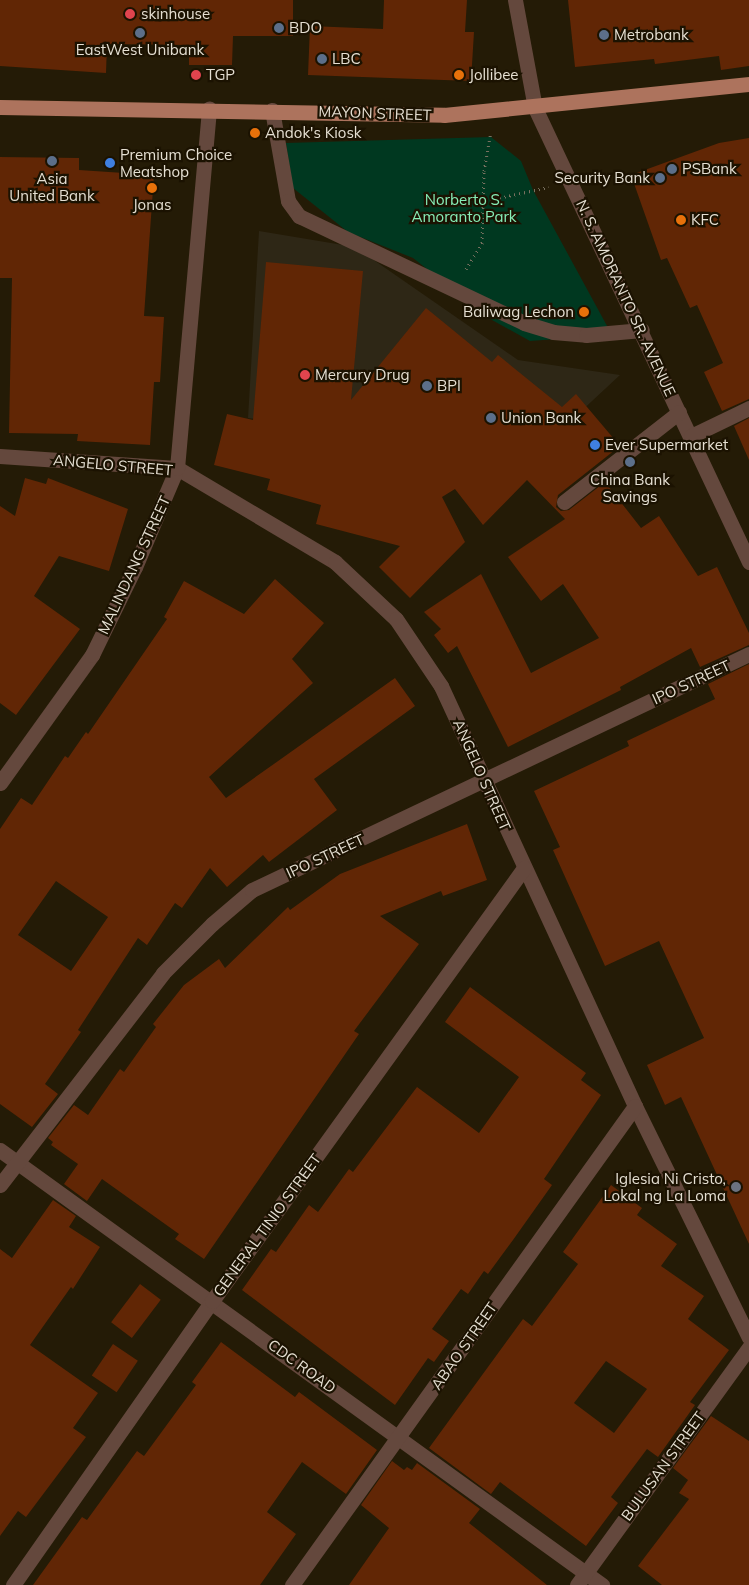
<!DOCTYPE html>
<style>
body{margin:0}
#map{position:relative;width:749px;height:1585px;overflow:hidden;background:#241b06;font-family:Mulish,sans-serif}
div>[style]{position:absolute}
.commercial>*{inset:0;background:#2e2716}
.green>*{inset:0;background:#003820}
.building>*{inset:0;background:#612605;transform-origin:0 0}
.path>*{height:3px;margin-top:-1.5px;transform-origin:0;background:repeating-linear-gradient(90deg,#797160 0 1px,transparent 0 5px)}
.minor>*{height:15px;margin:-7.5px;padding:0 7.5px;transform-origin:7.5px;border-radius:7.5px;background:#64483d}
.major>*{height:15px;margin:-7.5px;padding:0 7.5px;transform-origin:7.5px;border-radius:7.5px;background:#ad735d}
.dots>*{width:14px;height:14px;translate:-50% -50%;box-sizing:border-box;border:2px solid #1b1201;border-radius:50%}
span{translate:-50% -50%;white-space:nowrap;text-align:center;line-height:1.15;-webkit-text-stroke:4.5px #1b1201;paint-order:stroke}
.poi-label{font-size:15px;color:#e5dfd2}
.left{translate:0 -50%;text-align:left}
.right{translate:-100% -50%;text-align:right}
.street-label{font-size:15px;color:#e5dfd2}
.park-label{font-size:15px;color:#87eeb7}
</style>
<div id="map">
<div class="commercial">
<div style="clip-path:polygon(259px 231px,355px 247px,518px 360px,620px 375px,503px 484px,341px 431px,248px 418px)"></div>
</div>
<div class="green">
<div style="clip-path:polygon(491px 137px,521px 161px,533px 190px,612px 335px,530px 341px,492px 320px,413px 258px,348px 232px,293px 188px,286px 143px)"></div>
</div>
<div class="building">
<div style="clip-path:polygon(0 0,293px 0,293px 36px,233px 36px,232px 65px,189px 65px,189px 45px,107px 44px,106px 73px,0 66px)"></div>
<div style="clip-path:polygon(384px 0,467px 0,465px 32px,474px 32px,471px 81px,308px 75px,310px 26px,383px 29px)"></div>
<div style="clip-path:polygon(568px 0,749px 0,749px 66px,721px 70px,719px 56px,655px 64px,654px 59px,575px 67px)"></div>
<div style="clip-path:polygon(749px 138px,749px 399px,722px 411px,704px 372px,723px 363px,697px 305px,690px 308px,667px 258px,661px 260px,631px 175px,719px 143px)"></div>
<div style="clip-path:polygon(0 157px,79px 158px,79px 170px,154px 175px,144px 316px,164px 317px,160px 382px,154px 382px,150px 445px,77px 441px,78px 434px,9px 433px,12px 278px,0 278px)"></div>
<div style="clip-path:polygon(266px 262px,363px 271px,351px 400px,426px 308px,492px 362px,498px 355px,562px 407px,576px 394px,620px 446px,558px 495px,556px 507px,561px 511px,569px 510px,605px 482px,641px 528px,659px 516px,698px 576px,717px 567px,749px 633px,749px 645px,700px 667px,691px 648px,620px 687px,621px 690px,508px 747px,457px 646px,448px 653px,434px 635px,441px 629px,424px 612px,481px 574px,531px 673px,599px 638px,563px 584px,541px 601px,508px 557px,565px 519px,527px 480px,483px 525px,455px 489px,442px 497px,465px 542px,410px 598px,379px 567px,400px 546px,316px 524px,321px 505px,267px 490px,270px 479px,214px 465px,227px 414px,253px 420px)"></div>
<div style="clip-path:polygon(749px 418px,749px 460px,734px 426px)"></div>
<div style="clip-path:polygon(25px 478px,46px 484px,48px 478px,128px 509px,109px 571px,59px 556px,34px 596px,80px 629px,16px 715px,0 703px,0 506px,15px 516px)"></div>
<div style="clip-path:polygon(evenodd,275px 579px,324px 623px,292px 659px,313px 683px,209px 777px,226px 798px,395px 678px,415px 706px,314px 779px,337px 810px,269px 862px,263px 855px,227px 887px,210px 868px,182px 908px,175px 903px,147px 945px,138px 938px,78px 1030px,81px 1032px,45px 1084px,58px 1094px,32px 1127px,0 1104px,0 829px,21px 798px,32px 805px,65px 756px,68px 758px,86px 732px,88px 734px,167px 619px,164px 617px,184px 581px,244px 614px,275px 579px,56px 881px,108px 917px,71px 971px,18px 935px,56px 881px)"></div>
<div style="clip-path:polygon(749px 664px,749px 1244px,681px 1097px,665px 1105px,647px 1065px,704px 1038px,659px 941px,605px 966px,553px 850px,560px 847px,534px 791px,629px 746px,627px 741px,715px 699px,708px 684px)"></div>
<div style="clip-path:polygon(467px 824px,487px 880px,443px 896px,441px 891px,380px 916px,419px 944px,354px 1031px,359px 1034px,204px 1259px,175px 1239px,179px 1234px,102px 1179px,87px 1201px,64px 1184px,78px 1164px,51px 1145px,53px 1142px,48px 1138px,74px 1105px,88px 1115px,120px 1069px,124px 1072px,156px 1027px,153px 1024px,184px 985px,219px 959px,225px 968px,288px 907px,290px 910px,340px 874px)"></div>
<div style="clip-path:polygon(470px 987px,586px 1073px,581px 1080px,601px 1095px,544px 1179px,552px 1185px,513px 1240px,488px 1274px,484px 1271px,468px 1294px,461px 1289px,432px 1329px,449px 1341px,434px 1362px,428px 1358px,395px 1405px,242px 1290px,271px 1249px,276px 1252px,309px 1205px,318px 1212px,349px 1169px,353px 1172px,417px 1087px,479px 1133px,519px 1077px,445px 1022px)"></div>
<div style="clip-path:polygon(evenodd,611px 1185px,642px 1208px,637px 1215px,677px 1244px,661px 1266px,704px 1296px,688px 1319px,729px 1350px,690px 1402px,695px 1405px,658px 1457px,647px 1449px,611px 1497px,618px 1503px,586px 1546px,500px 1482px,491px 1494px,429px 1448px,523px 1319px,532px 1326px,578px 1264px,563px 1252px,611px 1185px,606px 1361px,647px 1389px,614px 1433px,574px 1403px,606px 1361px)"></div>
<div style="clip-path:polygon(53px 1200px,76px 1216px,69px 1227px,100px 1247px,73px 1289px,71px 1287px,30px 1345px,98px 1393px,73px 1428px,86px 1437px,26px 1517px,18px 1511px,0 1536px,0 1249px,12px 1258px)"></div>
<div style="left:140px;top:1284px;width:26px;height:48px;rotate:37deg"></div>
<div style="clip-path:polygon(221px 1342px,295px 1397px,299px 1392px,377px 1450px,346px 1494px,302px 1462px,267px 1512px,296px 1534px,260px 1585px,33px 1585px,82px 1517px,87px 1520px,137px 1451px,144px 1456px,196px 1385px,192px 1382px)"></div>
<div style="left:113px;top:1344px;width:30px;height:38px;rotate:34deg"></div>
<div style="clip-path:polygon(711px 1416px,749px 1441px,749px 1585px,662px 1585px,638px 1566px,689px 1499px,679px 1493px,688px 1480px,673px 1468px)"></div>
<div style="clip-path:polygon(392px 1461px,404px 1470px,407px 1467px,412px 1470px,417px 1463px,480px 1509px,469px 1523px,547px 1585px,349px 1585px,389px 1528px,361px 1505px)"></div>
</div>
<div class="path">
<div style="left:485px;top:201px;width:65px;rotate:-12.5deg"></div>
<div style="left:466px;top:269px;width:31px;rotate:-58deg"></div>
<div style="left:482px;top:243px;width:72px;rotate:-88.4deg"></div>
<div style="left:484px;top:171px;width:39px;rotate:-80deg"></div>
</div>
<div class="minor">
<div style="left:515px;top:0;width:110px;rotate:79.5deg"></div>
<div style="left:535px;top:108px;width:502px;rotate:64.76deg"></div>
<div style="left:272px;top:110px;width:92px;rotate:80deg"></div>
<div style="left:288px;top:201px;width:19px;rotate:54deg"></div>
<div style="left:299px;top:216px;width:249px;rotate:25.4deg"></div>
<div style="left:524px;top:323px;width:30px;rotate:17deg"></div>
<div style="left:553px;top:332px;width:33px;rotate:5deg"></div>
<div style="left:586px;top:335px;width:56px;rotate:-5.1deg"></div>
<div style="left:691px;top:436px;width:64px;rotate:-25.8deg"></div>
<div style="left:0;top:456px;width:177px;rotate:3.9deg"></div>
<div style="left:177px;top:468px;width:184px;rotate:30.7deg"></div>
<div style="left:335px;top:562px;width:83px;rotate:43.1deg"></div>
<div style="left:396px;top:619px;width:81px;rotate:56.1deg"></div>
<div style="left:441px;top:686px;width:463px;rotate:65.2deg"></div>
<div style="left:635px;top:1106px;width:258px;rotate:63.8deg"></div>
<div style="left:564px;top:502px;width:146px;rotate:-38deg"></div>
<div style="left:0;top:783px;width:158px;rotate:-54.3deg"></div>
<div style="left:92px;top:655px;width:98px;rotate:-64deg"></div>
<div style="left:135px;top:567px;width:108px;rotate:-67deg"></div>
<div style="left:177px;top:468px;width:361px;rotate:-84.9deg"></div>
<div style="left:0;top:1150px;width:743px;rotate:35.85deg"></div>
<div style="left:0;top:1185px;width:267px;rotate:-52.4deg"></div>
<div style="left:163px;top:973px;width:69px;rotate:-45deg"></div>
<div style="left:212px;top:924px;width:52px;rotate:-40.4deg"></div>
<div style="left:252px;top:890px;width:550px;rotate:-25.4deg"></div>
<div style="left:13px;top:1585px;width:347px;rotate:-55deg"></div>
<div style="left:212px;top:1301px;width:534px;rotate:-54.23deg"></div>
<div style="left:292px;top:1585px;width:589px;rotate:-54.39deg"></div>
<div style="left:577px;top:1585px;width:294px;rotate:-54.1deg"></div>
</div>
<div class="major">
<div style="left:0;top:107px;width:444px;rotate:1deg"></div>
<div style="left:444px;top:115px;width:307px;rotate:-5.8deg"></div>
</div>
<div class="dots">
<div style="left:130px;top:14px;background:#e0444e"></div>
<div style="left:279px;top:28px;background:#5c6f8a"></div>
<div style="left:140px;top:33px;background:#5c6f8a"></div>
<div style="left:604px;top:35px;background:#5c6f8a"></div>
<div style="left:322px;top:59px;background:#5c6f8a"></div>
<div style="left:196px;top:75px;background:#e0444e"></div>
<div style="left:459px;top:75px;background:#e8710a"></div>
<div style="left:255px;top:133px;background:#e8710a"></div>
<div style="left:52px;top:161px;background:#5c6f8a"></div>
<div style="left:110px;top:163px;background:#3f7fe0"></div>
<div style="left:672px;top:169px;background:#5c6f8a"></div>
<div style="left:660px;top:178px;background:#5c6f8a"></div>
<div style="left:152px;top:188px;background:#e8710a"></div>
<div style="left:681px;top:220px;background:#e8710a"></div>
<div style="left:584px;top:312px;background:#e8710a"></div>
<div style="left:305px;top:375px;background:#e0444e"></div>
<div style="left:427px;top:386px;background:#5c6f8a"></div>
<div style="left:491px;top:418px;background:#5c6f8a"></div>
<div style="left:595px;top:445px;background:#3f7fe0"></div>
<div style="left:630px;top:462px;background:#5c6f8a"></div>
<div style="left:736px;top:1187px;background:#6b7280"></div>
</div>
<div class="poi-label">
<span class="left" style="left:141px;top:14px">skinhouse</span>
<span class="left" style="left:289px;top:28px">BDO</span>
<span class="left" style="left:614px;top:35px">Metrobank</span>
<span style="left:140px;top:50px">EastWest Unibank</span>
<span class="left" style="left:332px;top:59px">LBC</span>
<span class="left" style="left:206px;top:75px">TGP</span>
<span class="left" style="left:469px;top:75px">Jollibee</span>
<span class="left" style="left:265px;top:133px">Andok's Kiosk</span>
<span class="left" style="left:120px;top:163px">Premium Choice<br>Meatshop</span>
<span class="left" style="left:682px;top:169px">PSBank</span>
<span style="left:52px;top:187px">Asia<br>United Bank</span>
<span class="right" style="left:650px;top:178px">Security Bank</span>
<span style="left:152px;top:205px">Jonas</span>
<span class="left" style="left:691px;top:220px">KFC</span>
<span class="right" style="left:574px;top:312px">Baliwag Lechon</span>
<span class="left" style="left:315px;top:375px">Mercury Drug</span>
<span class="left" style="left:437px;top:386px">BPI</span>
<span class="left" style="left:501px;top:418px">Union Bank</span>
<span class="left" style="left:605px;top:445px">Ever Supermarket</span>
<span style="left:630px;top:488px">China Bank<br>Savings</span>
<span class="right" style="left:726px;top:1187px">Iglesia Ni Cristo,<br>Lokal ng La Loma</span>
</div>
<div class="street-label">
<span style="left:375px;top:113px;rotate:2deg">MAYON STREET</span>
<span style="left:626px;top:298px;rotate:65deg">N. S. AMORANTO SR. AVENUE</span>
<span style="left:113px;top:465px;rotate:5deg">ANGELO STREET</span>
<span style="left:134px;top:565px;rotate:-65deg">MALINDANG STREET</span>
<span style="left:691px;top:682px;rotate:-25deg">IPO STREET</span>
<span style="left:482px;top:775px;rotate:66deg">ANGELO STREET</span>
<span style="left:325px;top:856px;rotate:-25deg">IPO STREET</span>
<span style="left:267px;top:1225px;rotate:-54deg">GENERAL TINIO STREET</span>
<span style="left:464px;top:1346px;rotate:-55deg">ABAO STREET</span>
<span style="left:302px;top:1366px;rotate:36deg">CDC ROAD</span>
<span style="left:663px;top:1466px;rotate:-54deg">BULUSAN STREET</span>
</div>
<div class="park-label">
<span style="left:464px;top:208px">Norberto S.<br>Amoranto Park</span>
</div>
</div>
